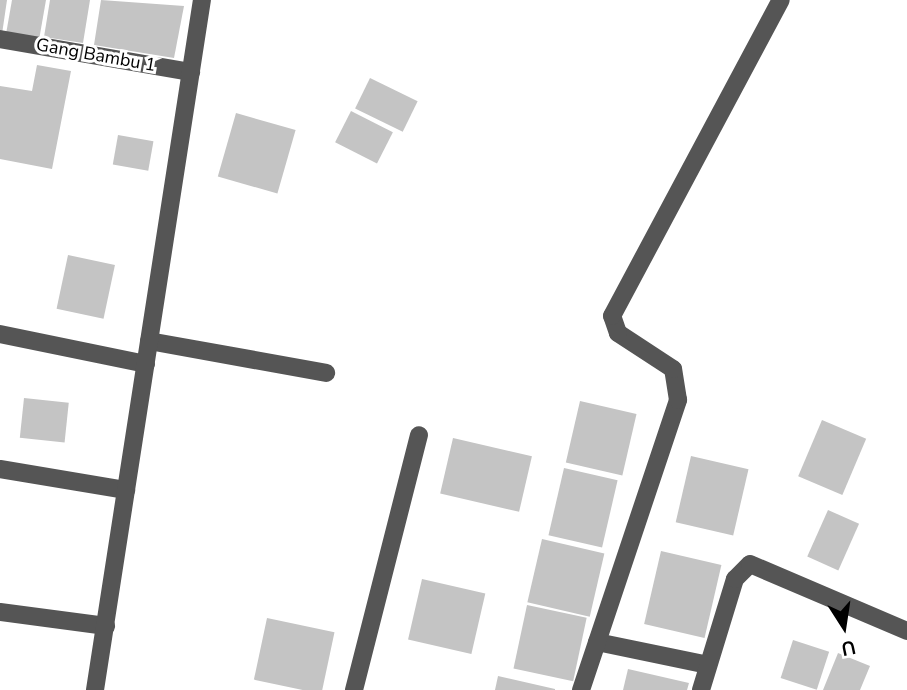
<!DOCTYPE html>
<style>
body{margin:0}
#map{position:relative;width:907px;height:690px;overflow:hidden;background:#fff;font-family:"Nunito Sans",sans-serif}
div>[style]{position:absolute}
.building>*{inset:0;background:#c4c4c4;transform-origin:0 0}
.minor>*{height:18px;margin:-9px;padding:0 9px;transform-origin:9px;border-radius:9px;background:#555}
span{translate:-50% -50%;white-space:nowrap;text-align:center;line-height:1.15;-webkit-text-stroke:6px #fff;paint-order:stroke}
.street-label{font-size:18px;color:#000}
.north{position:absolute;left:809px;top:592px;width:70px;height:70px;-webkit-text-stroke:5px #fff;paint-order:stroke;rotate:168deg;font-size:19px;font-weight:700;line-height:28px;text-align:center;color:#000}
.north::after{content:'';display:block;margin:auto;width:24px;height:32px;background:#000;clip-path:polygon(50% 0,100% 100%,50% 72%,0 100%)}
</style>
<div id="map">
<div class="building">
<div style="clip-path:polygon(0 0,7px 0,2px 34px,0 34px)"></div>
<div style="clip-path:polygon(12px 0,46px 0,39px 40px,6px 34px)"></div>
<div style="clip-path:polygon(50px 0,90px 0,83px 43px,44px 37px)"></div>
<div style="clip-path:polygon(101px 0,184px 6px,174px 58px,94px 45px)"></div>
<div style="clip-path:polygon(37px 65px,71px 71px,52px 169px,0 159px,0 86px,32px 91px)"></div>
<div style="left:370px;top:78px;width:53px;height:34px;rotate:26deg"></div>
<div style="left:351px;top:111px;width:47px;height:35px;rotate:27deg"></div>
<div style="left:236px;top:113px;width:62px;height:66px;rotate:16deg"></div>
<div style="left:118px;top:135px;width:36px;height:30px;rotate:10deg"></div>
<div style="left:68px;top:255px;width:48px;height:55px;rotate:12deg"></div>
<div style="left:24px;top:398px;width:45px;height:40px;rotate:6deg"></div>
<div style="left:580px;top:401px;width:58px;height:63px;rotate:13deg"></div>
<div style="left:822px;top:420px;width:48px;height:61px;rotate:23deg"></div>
<div style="left:453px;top:438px;width:81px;height:57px;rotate:13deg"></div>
<div style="left:691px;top:456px;width:59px;height:68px;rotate:13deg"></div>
<div style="left:564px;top:468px;width:55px;height:69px;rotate:13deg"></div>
<div style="left:828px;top:510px;width:34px;height:51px;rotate:24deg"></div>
<div style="left:542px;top:539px;width:64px;height:65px;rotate:13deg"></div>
<div style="left:661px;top:551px;width:62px;height:75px;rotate:13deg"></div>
<div style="left:422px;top:579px;width:65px;height:62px;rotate:13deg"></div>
<div style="left:527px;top:605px;width:61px;height:65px;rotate:12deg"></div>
<div style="left:267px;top:618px;width:69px;height:63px;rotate:12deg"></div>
<div style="left:793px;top:640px;width:38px;height:40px;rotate:18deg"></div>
<div style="clip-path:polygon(838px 653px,870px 666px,860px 690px,823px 690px)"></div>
<div style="clip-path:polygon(628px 669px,689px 683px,687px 690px,623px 690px)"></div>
<div style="clip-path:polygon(498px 676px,555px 689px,555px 690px,495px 690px)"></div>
</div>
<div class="minor">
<div style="left:0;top:39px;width:194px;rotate:9.8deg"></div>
<div style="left:0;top:334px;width:149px;rotate:11.6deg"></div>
<div style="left:149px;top:341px;width:180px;rotate:10.2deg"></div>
<div style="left:0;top:469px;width:128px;rotate:9.5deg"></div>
<div style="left:0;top:612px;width:107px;rotate:7.5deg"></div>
<div style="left:597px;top:642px;width:113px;rotate:11.7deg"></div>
<div style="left:95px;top:690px;width:698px;rotate:-81.19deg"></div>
<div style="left:354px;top:690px;width:263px;rotate:-75.7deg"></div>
<div style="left:581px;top:690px;width:306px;rotate:-71.5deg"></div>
<div style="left:678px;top:400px;width:31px;rotate:-99deg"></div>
<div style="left:673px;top:369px;width:66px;rotate:-146.8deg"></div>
<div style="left:618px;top:333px;width:18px;rotate:-109deg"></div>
<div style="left:612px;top:316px;width:358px;rotate:-61.9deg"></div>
<div style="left:701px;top:690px;width:116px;rotate:-73deg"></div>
<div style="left:735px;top:579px;width:21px;rotate:-45deg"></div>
<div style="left:750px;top:564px;width:171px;rotate:23.1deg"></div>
</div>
<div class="street-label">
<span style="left:96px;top:55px;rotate:10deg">Gang Bambu 1</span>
</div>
<div class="north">U</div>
</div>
